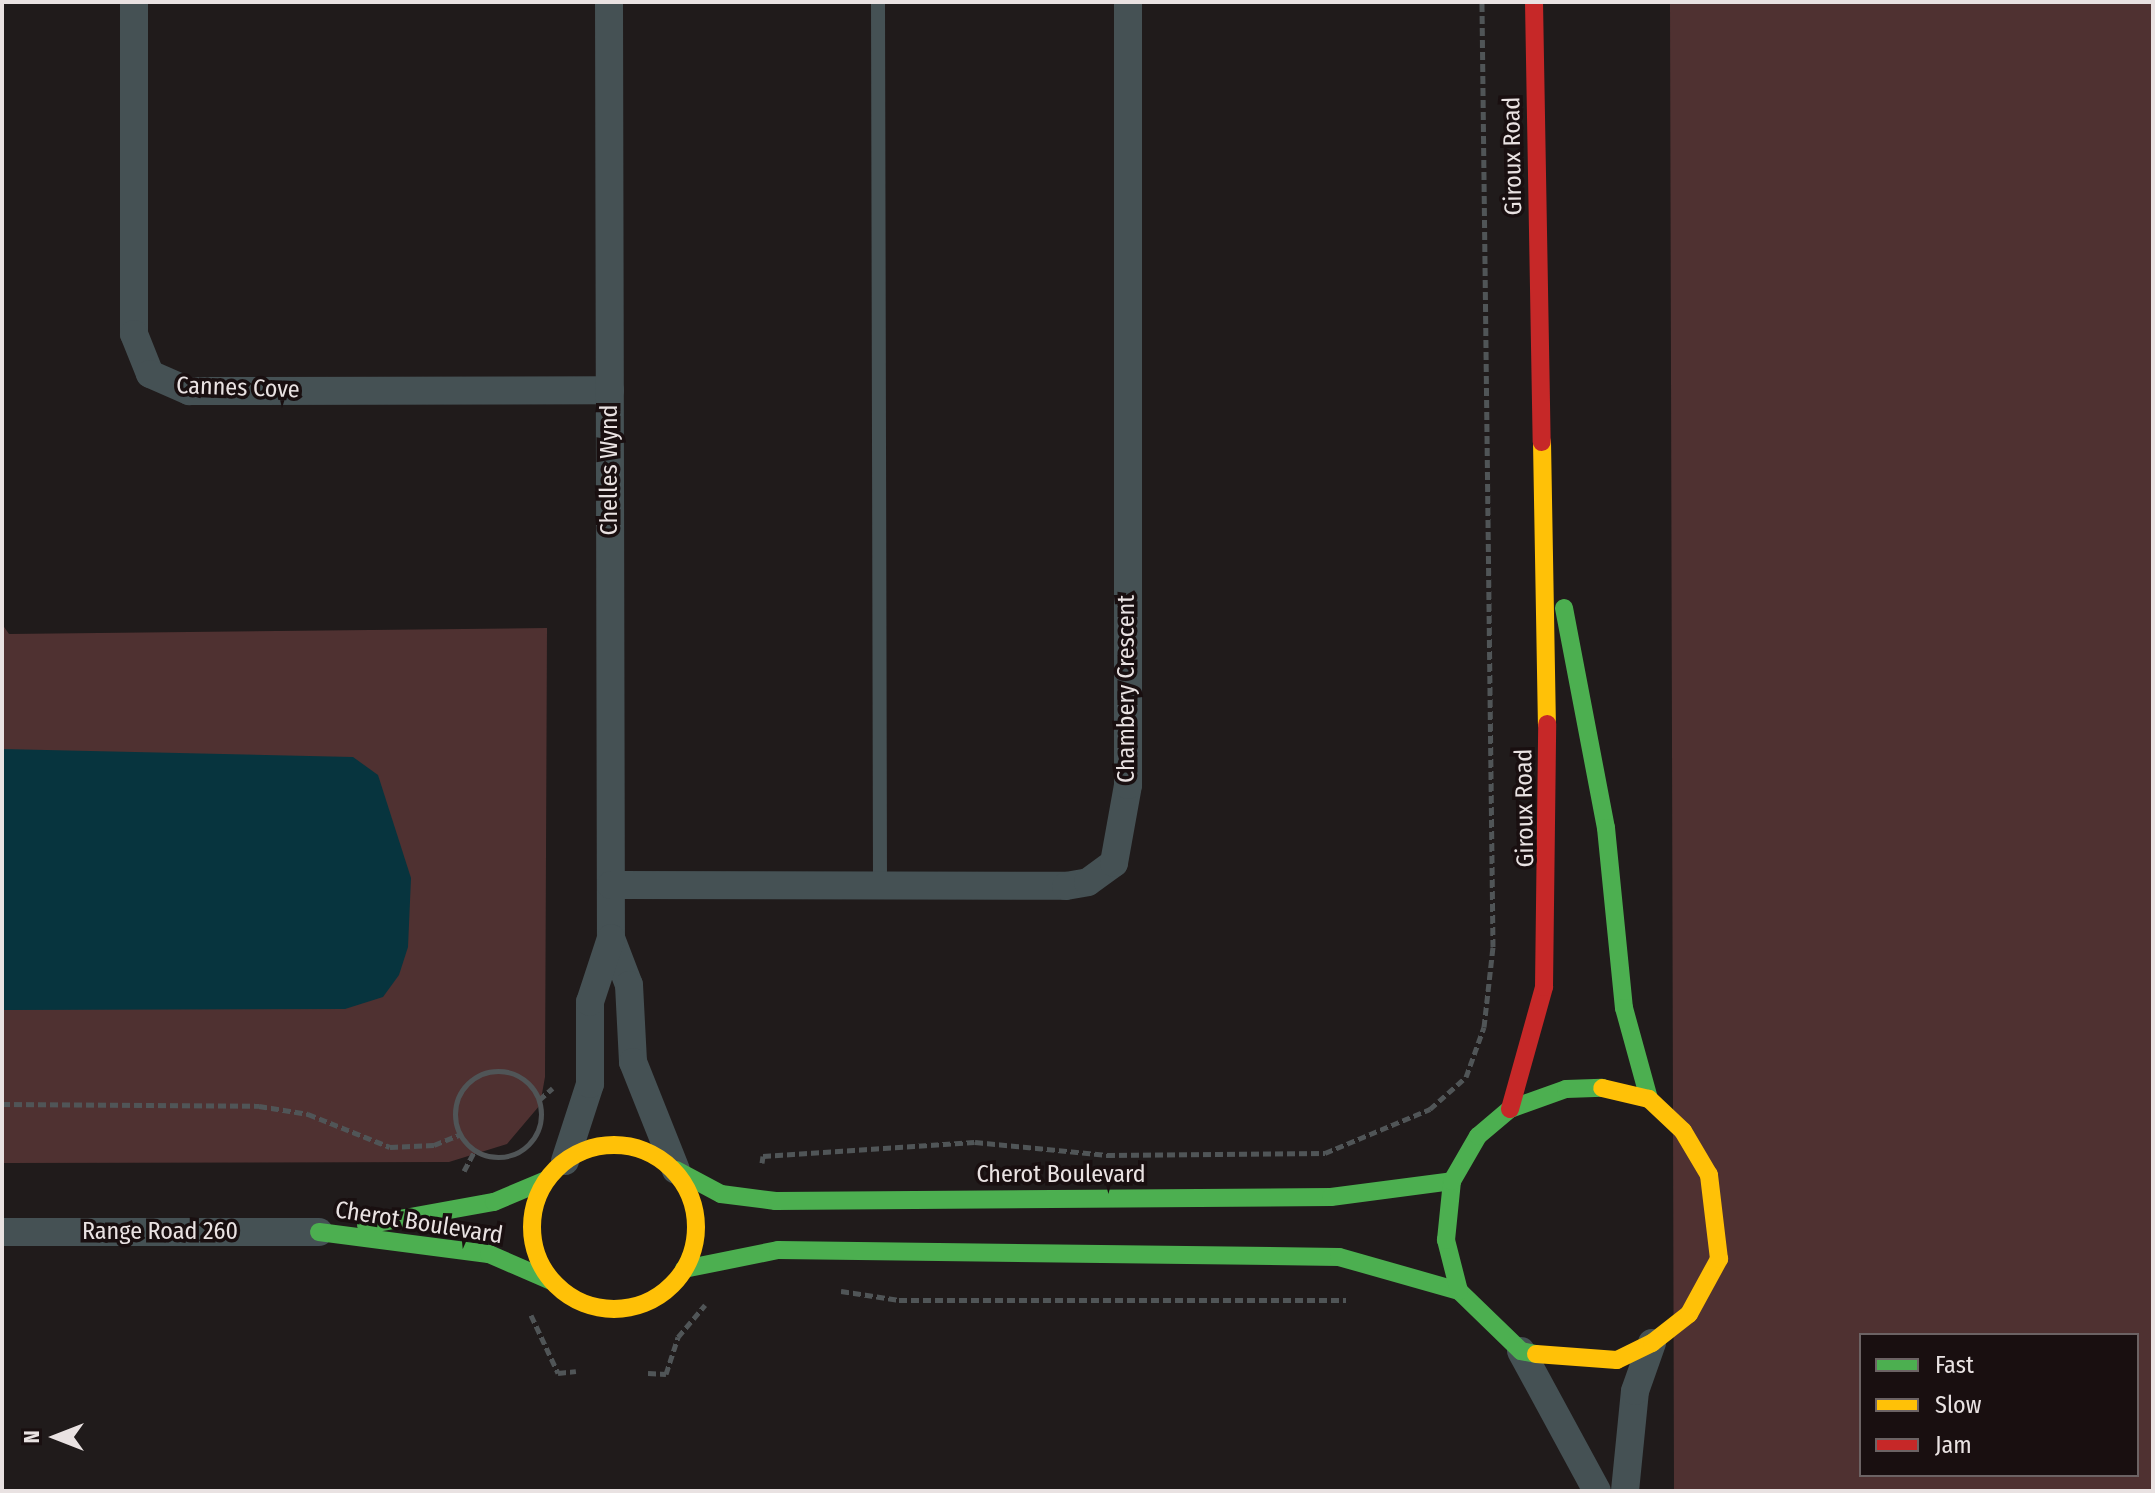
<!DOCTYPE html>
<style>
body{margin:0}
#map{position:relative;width:2155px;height:1493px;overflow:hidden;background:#201b1b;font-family:"Fira Sans Condensed",sans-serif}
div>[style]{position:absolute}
.green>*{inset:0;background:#4f3131}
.water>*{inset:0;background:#07343e}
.path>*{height:5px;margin-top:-2.5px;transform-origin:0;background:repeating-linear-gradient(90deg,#505557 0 8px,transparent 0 12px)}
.path>.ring{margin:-2.5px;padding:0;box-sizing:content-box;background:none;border:5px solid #505557;border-radius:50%}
.lane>*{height:14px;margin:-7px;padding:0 7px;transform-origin:7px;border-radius:7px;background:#455154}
.street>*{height:28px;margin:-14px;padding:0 14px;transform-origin:14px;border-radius:14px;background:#455154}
.fast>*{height:18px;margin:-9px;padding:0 9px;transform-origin:9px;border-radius:9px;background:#4caf50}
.slow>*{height:18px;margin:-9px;padding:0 9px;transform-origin:9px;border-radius:9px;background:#ffc107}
.slow>.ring{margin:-9px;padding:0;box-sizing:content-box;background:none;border:18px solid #ffc107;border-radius:50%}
.jam>*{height:18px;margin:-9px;padding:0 9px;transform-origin:9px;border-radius:9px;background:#c62828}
span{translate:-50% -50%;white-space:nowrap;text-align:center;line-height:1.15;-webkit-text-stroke:7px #190f10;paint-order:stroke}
.street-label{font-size:24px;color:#e9e2e2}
.frame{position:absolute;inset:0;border:4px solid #e9e2e2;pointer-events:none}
.legend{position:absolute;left:1859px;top:1333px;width:280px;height:144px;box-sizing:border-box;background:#190f10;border:2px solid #6c6364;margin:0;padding:10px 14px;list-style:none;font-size:24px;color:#e9e2e2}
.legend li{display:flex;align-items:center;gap:16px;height:40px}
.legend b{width:40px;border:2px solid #6c6364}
.north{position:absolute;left:16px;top:1397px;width:80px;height:80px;-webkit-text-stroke:6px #190f10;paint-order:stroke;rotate:270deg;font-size:22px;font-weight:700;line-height:32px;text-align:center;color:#e9e2e2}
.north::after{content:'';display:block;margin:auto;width:28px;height:36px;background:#e9e2e2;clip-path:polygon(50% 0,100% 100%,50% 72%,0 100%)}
</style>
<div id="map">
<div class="green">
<div style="clip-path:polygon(evenodd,1670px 2px,2153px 2px,2153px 1491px,1674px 1491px,1670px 2px,1861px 1335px,2137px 1335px,2137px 1475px,1861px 1475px,1861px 1335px)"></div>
<div style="clip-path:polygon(2px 624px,9px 634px,547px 628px,545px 1077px,540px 1105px,507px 1144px,449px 1162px,2px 1163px)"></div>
</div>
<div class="water">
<div style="clip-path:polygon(2px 749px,353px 757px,378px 775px,411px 878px,408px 947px,399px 975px,383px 997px,345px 1009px,2px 1010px)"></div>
</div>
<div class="path">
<div class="ring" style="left:455px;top:1071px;width:81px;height:81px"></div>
<div style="left:539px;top:1100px;width:18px;rotate:-41deg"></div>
<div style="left:2px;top:1104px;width:257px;rotate:0.4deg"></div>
<div style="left:259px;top:1106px;width:50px;rotate:9.3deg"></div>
<div style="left:308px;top:1114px;width:88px;rotate:21.9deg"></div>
<div style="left:390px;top:1147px;width:44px;rotate:-2.6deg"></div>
<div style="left:434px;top:1145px;width:29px;rotate:-22deg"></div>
<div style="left:762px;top:1163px;width:7px;rotate:-82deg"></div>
<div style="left:763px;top:1156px;width:212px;rotate:-3.8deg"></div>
<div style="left:975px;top:1142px;width:133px;rotate:5.6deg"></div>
<div style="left:1107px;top:1155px;width:218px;rotate:-0.5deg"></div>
<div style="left:1325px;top:1153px;width:114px;rotate:-22.7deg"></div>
<div style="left:1430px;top:1109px;width:48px;rotate:-41.6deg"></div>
<div style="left:1466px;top:1077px;width:53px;rotate:-70.2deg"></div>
<div style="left:1484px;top:1027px;width:81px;rotate:-83.6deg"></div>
<div style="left:1493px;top:947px;width:945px;rotate:-90.67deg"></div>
<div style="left:464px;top:1171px;width:24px;rotate:-62deg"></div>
<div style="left:841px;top:1291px;width:59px;rotate:8.8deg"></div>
<div style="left:899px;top:1300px;width:447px"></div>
<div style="left:531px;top:1315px;width:64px;rotate:65deg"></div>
<div style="left:558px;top:1373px;width:18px;rotate:-6deg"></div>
<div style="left:648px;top:1373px;width:18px;rotate:3deg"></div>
<div style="left:666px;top:1374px;width:39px;rotate:-72deg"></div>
<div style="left:678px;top:1337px;width:42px;rotate:-49.8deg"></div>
</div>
<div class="lane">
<div style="left:878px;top:2px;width:885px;rotate:89.87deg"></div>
</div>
<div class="street">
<div style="left:134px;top:2px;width:332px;rotate:90deg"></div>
<div style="left:134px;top:334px;width:43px;rotate:68.2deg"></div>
<div style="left:150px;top:374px;width:43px;rotate:23.6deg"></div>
<div style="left:189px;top:391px;width:421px;rotate:-0.1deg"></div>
<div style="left:609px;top:2px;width:936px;rotate:89.88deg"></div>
<div style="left:611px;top:938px;width:50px;rotate:69deg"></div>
<div style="left:629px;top:985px;width:77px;rotate:87deg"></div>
<div style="left:633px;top:1062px;width:116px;rotate:68.3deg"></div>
<div style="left:611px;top:885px;width:455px;rotate:0.1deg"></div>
<div style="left:1066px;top:886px;width:22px;rotate:-10deg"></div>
<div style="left:1088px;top:882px;width:32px;rotate:-36deg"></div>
<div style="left:1114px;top:863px;width:79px;rotate:-79.8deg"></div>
<div style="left:1128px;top:785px;width:783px;rotate:-90deg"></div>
<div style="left:565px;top:1161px;width:81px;rotate:-72deg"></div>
<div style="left:590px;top:1084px;width:82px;rotate:-90deg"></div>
<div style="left:590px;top:1002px;width:67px;rotate:-71.8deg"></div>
<div style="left:2px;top:1232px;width:317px"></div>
<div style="left:1521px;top:1351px;width:159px;rotate:61.5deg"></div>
<div style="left:1625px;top:1491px;width:100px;rotate:-84.3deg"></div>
<div style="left:1635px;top:1391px;width:51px;rotate:-70.5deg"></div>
</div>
<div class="fast">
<div style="left:1564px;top:608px;width:224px;rotate:79.2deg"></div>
<div style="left:1606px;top:828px;width:181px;rotate:84.3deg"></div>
<div style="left:1624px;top:1008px;width:94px;rotate:74.6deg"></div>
<div style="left:676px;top:1170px;width:51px;rotate:28.1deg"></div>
<div style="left:721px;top:1194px;width:55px;rotate:7.3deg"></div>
<div style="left:776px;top:1201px;width:555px;rotate:-0.41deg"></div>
<div style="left:1331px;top:1197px;width:122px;rotate:-7.5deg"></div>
<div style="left:366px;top:1225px;width:130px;rotate:-10.2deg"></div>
<div style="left:494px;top:1202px;width:56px;rotate:-22.9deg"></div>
<div style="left:319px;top:1232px;width:171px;rotate:7.4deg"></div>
<div style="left:489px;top:1254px;width:68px;rotate:23.5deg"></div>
<div style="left:684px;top:1269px;width:96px;rotate:-11.4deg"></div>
<div style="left:778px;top:1250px;width:561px;rotate:0.71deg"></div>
<div style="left:1339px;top:1257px;width:125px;rotate:15.8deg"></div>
<div style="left:1536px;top:1354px;width:15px;rotate:-169deg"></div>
<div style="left:1521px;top:1351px;width:86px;rotate:-135.9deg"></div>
<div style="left:1459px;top:1291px;width:53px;rotate:-104.3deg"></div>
<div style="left:1446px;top:1240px;width:59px;rotate:-84.2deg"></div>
<div style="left:1452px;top:1181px;width:52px;rotate:-60deg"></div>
<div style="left:1478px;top:1136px;width:42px;rotate:-40.2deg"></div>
<div style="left:1510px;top:1109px;width:59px;rotate:-19.7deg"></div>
<div style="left:1566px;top:1089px;width:36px;rotate:-2deg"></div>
</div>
<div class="slow">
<div style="left:1542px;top:442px;width:282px;rotate:89deg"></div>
<div class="ring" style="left:532px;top:1145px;width:146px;height:146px"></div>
<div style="left:1536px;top:1354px;width:81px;rotate:4.2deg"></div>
<div style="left:1617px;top:1360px;width:39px;rotate:-26deg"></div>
<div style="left:1652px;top:1343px;width:47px;rotate:-38.1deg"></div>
<div style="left:1689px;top:1314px;width:63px;rotate:-61.4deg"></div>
<div style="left:1719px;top:1259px;width:85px;rotate:-96.8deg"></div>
<div style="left:1709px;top:1175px;width:51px;rotate:-120.6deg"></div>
<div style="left:1683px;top:1131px;width:47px;rotate:-136.7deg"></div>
<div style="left:1649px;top:1099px;width:48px;rotate:-166.8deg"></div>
</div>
<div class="jam">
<div style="left:1534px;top:2px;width:440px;rotate:89deg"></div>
<div style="left:1510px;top:1109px;width:127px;rotate:-74.4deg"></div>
<div style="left:1544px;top:987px;width:263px;rotate:-89.3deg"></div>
</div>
<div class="street-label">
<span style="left:1513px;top:156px;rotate:-91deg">Giroux Road</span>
<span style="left:238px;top:388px;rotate:2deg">Cannes Cove</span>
<span style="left:610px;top:470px;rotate:-90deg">Chelles Wynd</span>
<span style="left:1127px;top:689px;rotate:-90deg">Chambery Crescent</span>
<span style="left:1525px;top:808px;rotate:-91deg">Giroux Road</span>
<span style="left:1061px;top:1175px">Cherot Boulevard</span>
<span style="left:419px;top:1223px;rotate:9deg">Cherot Boulevard</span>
<span style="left:160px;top:1232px">Range Road 260</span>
</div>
<div class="frame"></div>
<ul class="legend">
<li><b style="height:10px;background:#4caf50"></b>Fast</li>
<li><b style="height:10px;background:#ffc107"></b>Slow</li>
<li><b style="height:10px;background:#c62828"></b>Jam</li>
</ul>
<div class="north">N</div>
</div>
